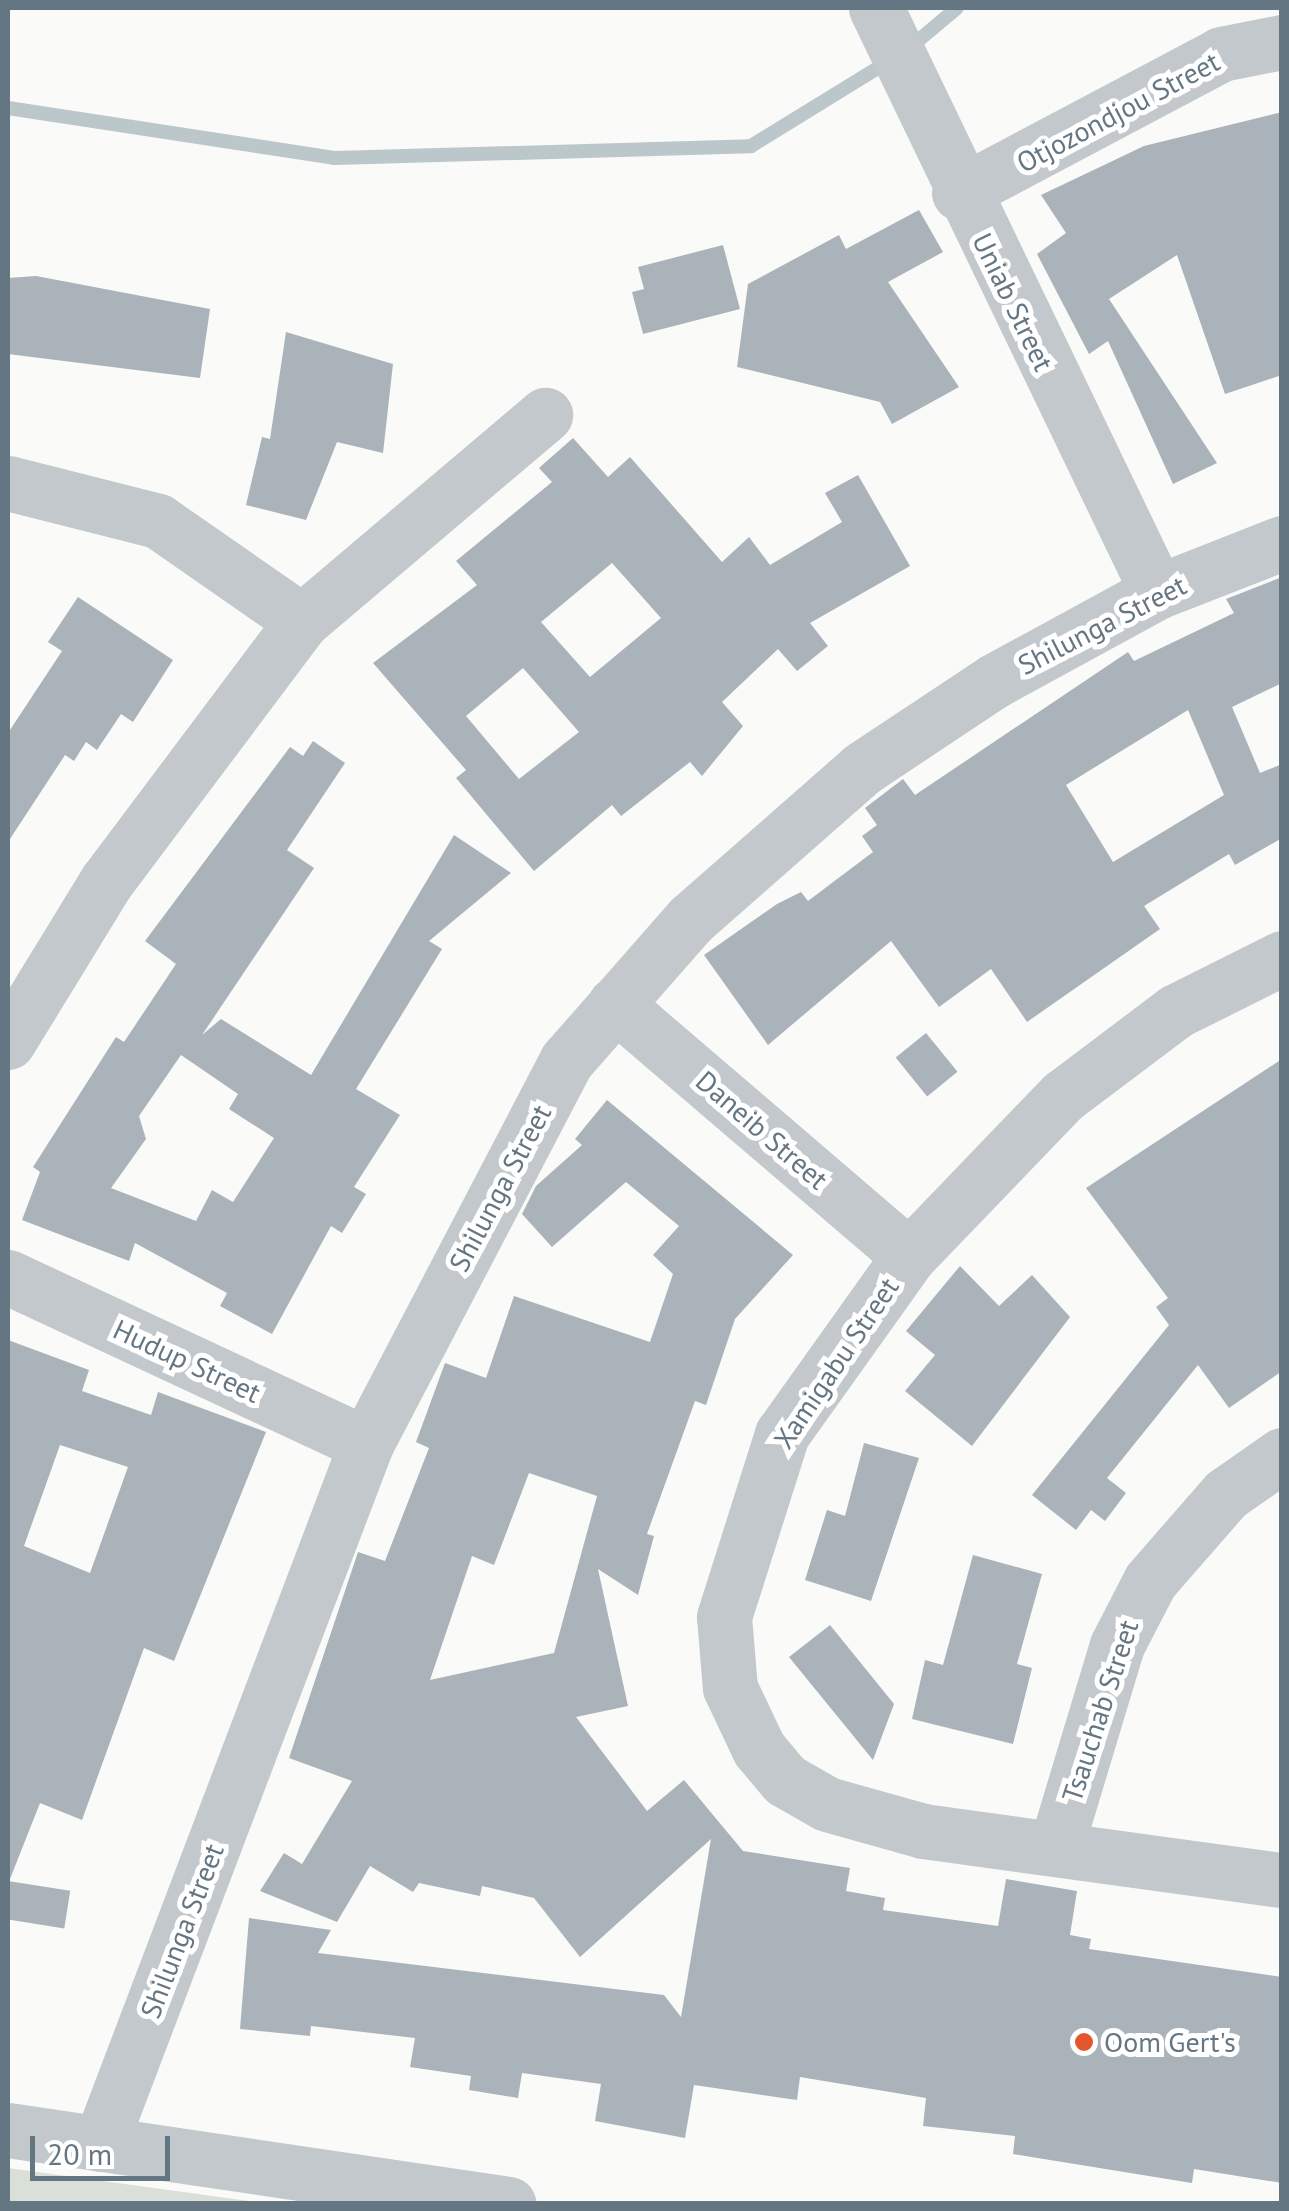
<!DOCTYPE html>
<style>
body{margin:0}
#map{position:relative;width:1289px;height:2211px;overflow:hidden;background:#fafaf8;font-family:"PT Sans",sans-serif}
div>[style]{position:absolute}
.green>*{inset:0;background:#dadfd7}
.stream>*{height:14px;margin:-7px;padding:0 7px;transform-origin:7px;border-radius:7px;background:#bbc7cb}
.building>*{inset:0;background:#aab3b9;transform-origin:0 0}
.minor>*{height:55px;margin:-27.5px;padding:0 27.5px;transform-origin:27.5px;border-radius:27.5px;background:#c3c8cc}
.dots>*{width:28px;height:28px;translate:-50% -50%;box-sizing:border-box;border:5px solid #fff;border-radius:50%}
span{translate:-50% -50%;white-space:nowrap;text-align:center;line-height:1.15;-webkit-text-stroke:10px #fff;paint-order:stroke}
.street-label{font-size:28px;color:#657683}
.poi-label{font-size:28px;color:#657683}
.left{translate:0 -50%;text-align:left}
.frame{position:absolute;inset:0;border:10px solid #657683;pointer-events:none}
.scale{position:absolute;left:30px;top:2136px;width:140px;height:45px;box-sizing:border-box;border:5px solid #657683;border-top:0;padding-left:12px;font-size:30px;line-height:35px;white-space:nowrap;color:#657683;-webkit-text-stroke:8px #fff;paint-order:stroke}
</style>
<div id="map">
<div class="green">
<div style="clip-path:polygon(8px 2168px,264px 2203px,8px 2203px)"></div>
</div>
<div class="stream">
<div style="left:907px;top:50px;width:65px;rotate:-40deg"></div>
<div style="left:8px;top:108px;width:330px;rotate:8.7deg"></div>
<div style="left:334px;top:158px;width:417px;rotate:-1.6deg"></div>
<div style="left:751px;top:146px;width:162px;rotate:-31.6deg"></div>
</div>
<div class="building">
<div style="clip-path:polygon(1282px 112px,1282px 375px,1225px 394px,1177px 255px,1109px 299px,1217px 463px,1173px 484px,1108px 341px,1089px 354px,1037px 254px,1066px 233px,1041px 195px,1144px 146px)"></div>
<div style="clip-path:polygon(919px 210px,943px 252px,888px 282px,959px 387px,892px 424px,880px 402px,737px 367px,748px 284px,839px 235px,846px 249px)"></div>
<div style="clip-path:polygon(723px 245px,740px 309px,643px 334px,632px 292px,644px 289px,638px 267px)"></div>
<div style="clip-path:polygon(36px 276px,210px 309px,200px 378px,8px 354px,8px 278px)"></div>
<div style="clip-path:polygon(286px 332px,393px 364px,383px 453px,337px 442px,306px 520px,246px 505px,262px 437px,270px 439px)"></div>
<div style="clip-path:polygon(evenodd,573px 438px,608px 477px,630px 457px,722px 562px,749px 537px,770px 565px,842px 522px,825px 493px,858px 475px,910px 566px,810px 623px,828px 646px,797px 671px,778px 649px,722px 702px,743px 726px,702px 776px,690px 762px,621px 816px,612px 805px,534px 871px,456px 778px,466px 770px,373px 663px,477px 585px,456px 561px,552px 482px,539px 468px,573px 438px,612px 563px,661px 618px,590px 677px,541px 622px,612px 563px,573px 438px,523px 668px,579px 732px,519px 779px,466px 716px,523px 668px)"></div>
<div style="clip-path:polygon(evenodd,1282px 577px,1282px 683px,1232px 707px,1260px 773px,1282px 764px,1282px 838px,1235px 865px,1229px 854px,1144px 906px,1160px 929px,1027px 1022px,991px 969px,939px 1007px,891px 941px,768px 1045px,704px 955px,777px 904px,801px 892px,808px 901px,873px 852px,862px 836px,877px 825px,865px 808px,903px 779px,915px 795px,1128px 652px,1134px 661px,1234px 613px,1226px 599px,1282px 577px,1188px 710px,1224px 795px,1113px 862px,1066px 785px,1188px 710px)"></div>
<div style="clip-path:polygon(78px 597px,173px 660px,133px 722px,121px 714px,97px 750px,86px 742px,74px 761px,65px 755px,8px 842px,8px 733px,62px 651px,48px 642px)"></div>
<div style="clip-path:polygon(evenodd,313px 741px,345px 763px,287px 850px,314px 868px,202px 1035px,221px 1019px,311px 1075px,454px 835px,511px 873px,429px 941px,442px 949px,356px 1089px,400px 1115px,354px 1187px,366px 1194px,342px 1233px,331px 1226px,272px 1334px,220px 1306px,227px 1293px,135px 1243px,129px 1261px,22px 1220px,40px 1172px,33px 1167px,116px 1037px,124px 1042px,176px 964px,145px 941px,290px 747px,303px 756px,313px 741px,181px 1055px,238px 1094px,229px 1109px,274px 1138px,233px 1202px,212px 1190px,196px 1221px,111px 1188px,146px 1139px,139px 1116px,181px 1055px)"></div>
<div style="left:926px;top:1033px;width:50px;height:39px;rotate:51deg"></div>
<div style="clip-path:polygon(1282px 1059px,1282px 1371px,1229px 1408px,1198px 1365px,1107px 1478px,1126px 1493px,1105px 1521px,1091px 1510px,1076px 1530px,1032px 1495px,1169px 1325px,1156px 1307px,1168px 1298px,1086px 1188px)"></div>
<div style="clip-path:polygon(evenodd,607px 1100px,793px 1255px,735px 1319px,706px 1405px,695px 1401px,647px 1534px,654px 1536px,638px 1595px,598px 1569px,628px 1706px,576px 1717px,647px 1811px,684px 1780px,743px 1851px,850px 1868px,846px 1891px,885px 1898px,883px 1910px,998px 1926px,1006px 1879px,1077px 1891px,1070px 1935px,1091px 1939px,1089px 1949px,1282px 1977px,1282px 2183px,1194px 2169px,1192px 2183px,1013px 2154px,1015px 2136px,923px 2126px,926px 2098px,800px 2077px,797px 2100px,694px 2085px,685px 2138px,595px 2121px,601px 2084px,522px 2073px,518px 2098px,469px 2090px,471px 2076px,410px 2067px,415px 2038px,311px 2026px,310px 2036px,240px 2029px,249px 1918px,331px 1930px,318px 1953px,664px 1995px,681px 2017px,711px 1839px,580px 1957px,534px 1898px,482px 1886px,480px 1896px,419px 1883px,413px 1892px,370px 1866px,337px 1922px,260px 1891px,284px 1853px,302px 1864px,352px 1781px,289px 1758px,358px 1552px,385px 1561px,429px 1448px,416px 1442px,445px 1363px,486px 1378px,514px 1296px,650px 1342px,673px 1274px,653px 1255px,679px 1226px,626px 1182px,552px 1247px,522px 1214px,536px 1186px,582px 1145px,575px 1139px,607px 1100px,529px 1473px,597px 1496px,554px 1653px,430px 1680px,472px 1556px,494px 1565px,529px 1473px)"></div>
<div style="clip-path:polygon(960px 1266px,999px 1306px,1032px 1275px,1070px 1317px,972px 1446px,905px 1391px,935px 1355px,906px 1331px)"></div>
<div style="clip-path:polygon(evenodd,8px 1340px,89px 1370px,82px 1391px,151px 1415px,158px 1392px,266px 1432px,174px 1661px,144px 1648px,82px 1820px,40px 1803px,10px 1879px,8px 1340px,60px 1445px,128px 1467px,90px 1573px,24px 1546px,60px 1445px)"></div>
<div style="clip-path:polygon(864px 1443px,919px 1458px,871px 1601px,805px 1580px,827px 1510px,845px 1516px)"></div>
<div style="clip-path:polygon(973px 1555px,1042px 1574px,1017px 1664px,1032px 1668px,1013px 1744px,912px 1719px,925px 1660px,943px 1665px)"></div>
<div style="clip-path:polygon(830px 1625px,894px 1704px,873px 1760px,789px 1657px)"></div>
<div style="left:8px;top:1881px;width:63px;height:38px;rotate:9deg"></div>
</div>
<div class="minor">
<div style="left:876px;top:8px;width:648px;rotate:64.3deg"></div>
<div style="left:959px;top:193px;width:297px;rotate:-27.9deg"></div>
<div style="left:1221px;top:54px;width:62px;rotate:-11.1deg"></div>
<div style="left:8px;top:483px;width:155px;rotate:14.2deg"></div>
<div style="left:158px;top:521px;width:175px;rotate:34.8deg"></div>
<div style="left:1282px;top:958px;width:119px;rotate:153.4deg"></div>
<div style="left:1176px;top:1011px;width:141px;rotate:143deg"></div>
<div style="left:1063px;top:1096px;width:222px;rotate:133.9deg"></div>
<div style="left:909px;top:1256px;width:219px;rotate:125.5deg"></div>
<div style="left:782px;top:1434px;width:192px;rotate:107.6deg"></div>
<div style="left:724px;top:1617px;width:71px;rotate:85.2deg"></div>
<div style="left:730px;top:1688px;width:68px;rotate:64.6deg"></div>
<div style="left:759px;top:1749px;width:40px;rotate:50deg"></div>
<div style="left:785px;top:1780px;width:48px;rotate:29.7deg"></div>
<div style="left:827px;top:1804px;width:100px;rotate:15.7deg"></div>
<div style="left:923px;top:1831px;width:362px;rotate:7.8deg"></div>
<div style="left:615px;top:1004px;width:387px;rotate:40.6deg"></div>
<div style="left:8px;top:1042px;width:188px;rotate:-58.5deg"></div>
<div style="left:106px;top:882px;width:326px;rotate:-53.1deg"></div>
<div style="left:302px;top:621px;width:319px;rotate:-40.3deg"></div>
<div style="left:8px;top:1277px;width:395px;rotate:25deg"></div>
<div style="left:1056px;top:1847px;width:211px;rotate:-73.2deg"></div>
<div style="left:1117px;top:1645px;width:72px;rotate:-62.7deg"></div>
<div style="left:1150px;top:1581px;width:116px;rotate:-48.9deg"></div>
<div style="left:1226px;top:1494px;width:68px;rotate:-34.9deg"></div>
<div style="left:8px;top:2130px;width:506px;rotate:8.4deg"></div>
<div style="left:100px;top:2144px;width:749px;rotate:-69.19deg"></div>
<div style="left:366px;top:1444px;width:433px;rotate:-62.4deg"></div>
<div style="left:567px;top:1060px;width:188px;rotate:-48.7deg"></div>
<div style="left:691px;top:919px;width:229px;rotate:-41.3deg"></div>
<div style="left:863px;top:768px;width:157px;rotate:-33.6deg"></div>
<div style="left:994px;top:681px;width:186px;rotate:-28.6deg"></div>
<div style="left:1157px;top:592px;width:134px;rotate:-21.4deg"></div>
</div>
<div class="dots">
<div style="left:1084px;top:2042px;background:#e4572e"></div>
</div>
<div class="street-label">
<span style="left:1118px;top:112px;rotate:-28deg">Otjozondjou Street</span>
<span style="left:1013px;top:302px;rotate:64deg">Uniab Street</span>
<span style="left:1102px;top:625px;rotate:-27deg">Shilunga Street</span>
<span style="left:762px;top:1130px;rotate:41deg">Daneib Street</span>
<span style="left:500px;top:1188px;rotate:-62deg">Shilunga Street</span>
<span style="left:187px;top:1361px;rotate:25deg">Hudup Street</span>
<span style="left:836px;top:1363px;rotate:-56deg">Xamigabu Street</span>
<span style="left:1100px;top:1711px;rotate:-72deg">Tsauchab Street</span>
<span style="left:182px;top:1931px;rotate:-69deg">Shilunga Street</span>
</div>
<div class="poi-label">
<span class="left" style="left:1104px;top:2042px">Oom Gert's</span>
</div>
<div class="frame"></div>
<div class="scale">20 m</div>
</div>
